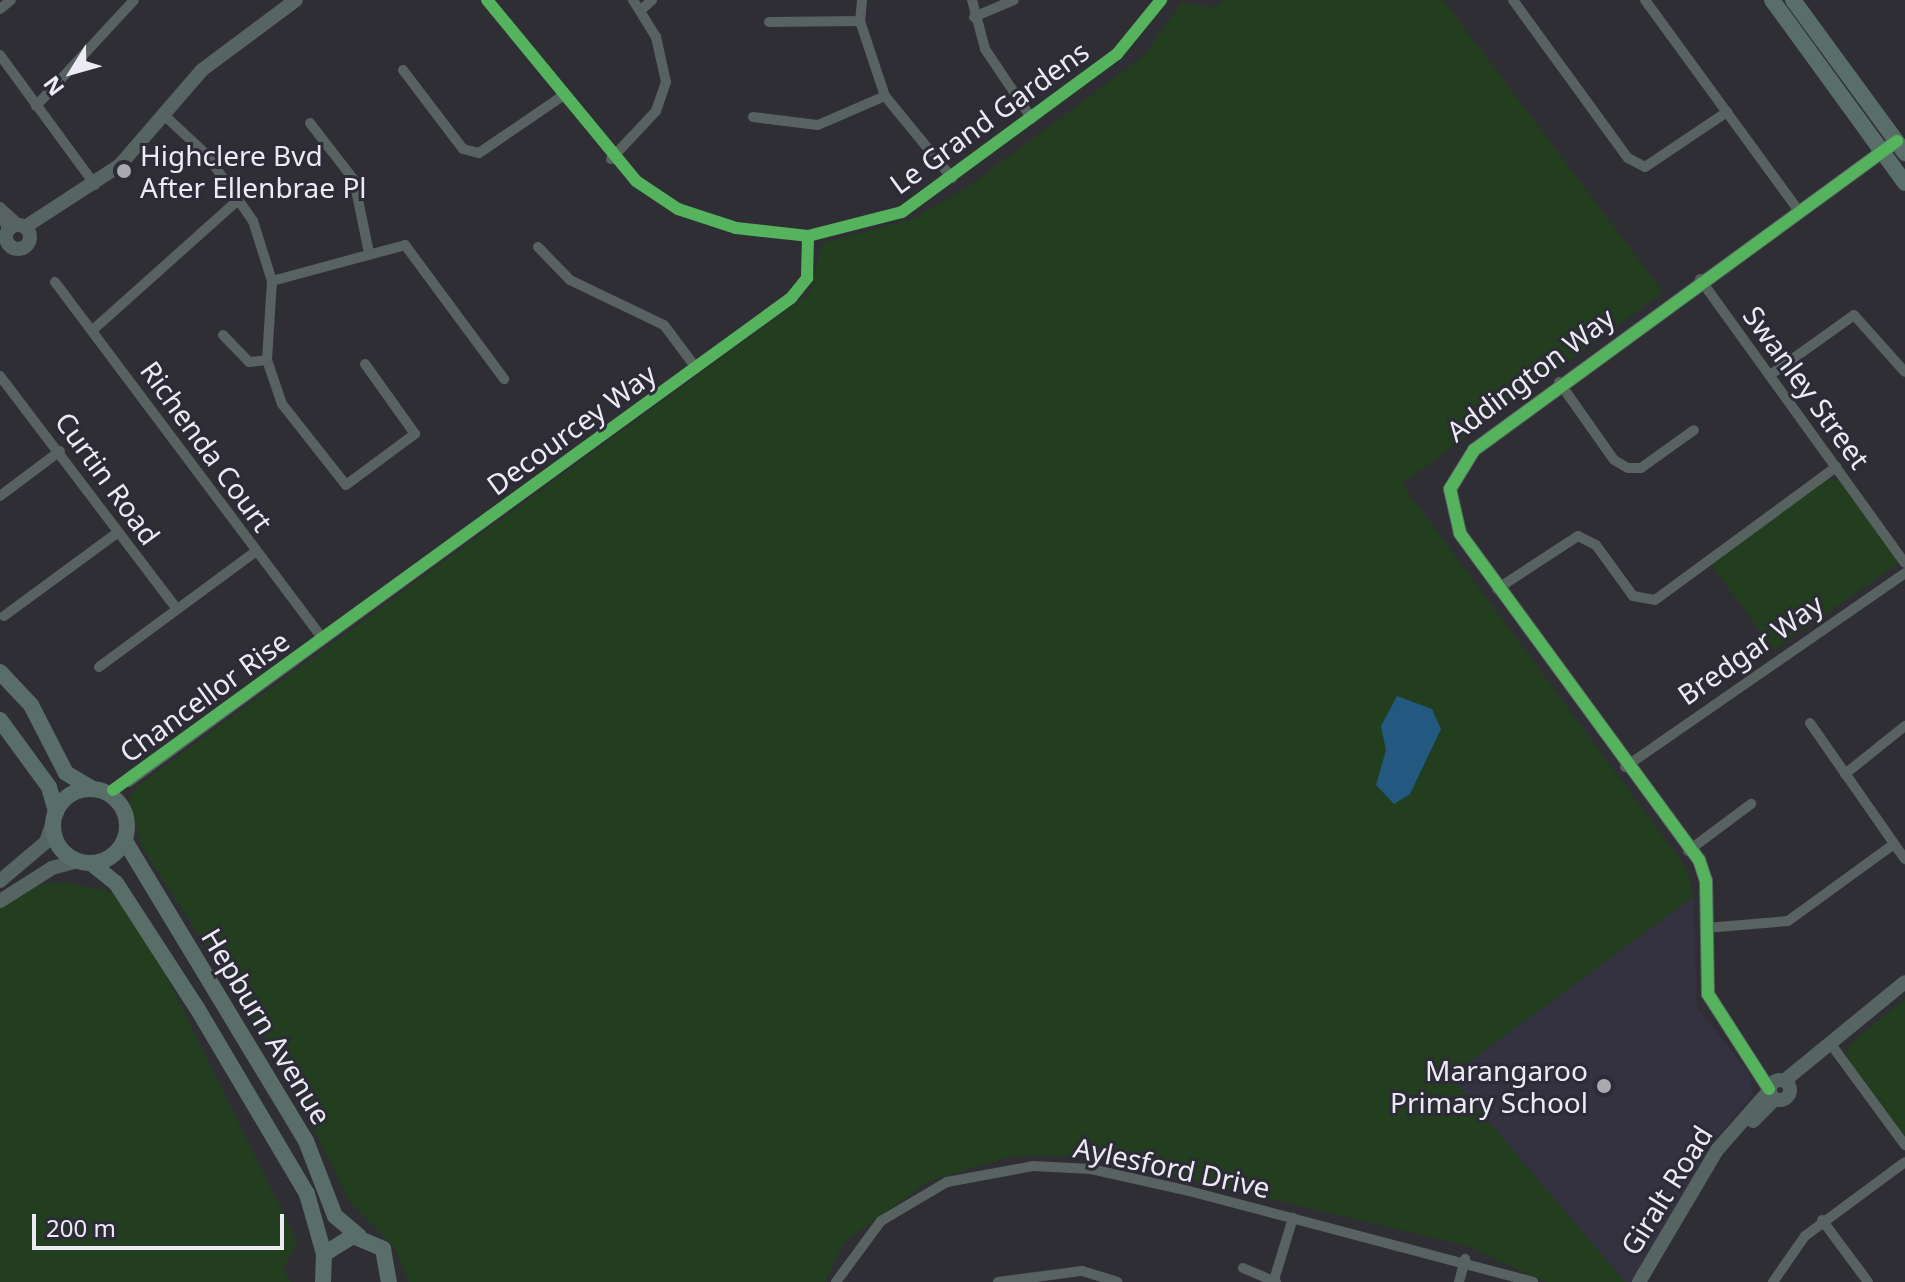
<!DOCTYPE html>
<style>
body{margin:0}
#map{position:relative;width:1905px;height:1282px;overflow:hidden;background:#2f2e34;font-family:"Noto Sans",sans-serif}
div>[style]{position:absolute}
.education>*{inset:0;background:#343140}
.green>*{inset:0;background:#223e1e}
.water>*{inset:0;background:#235980}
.street>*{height:10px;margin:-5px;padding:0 5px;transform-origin:5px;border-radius:5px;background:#576261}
.secondary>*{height:14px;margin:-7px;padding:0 7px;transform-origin:7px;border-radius:7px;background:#566562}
.secondary>.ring{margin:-7px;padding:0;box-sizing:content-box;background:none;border:14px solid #566562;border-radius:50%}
.primary>*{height:16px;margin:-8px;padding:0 8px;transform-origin:8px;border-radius:8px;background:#5a6e69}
.primary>.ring{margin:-8px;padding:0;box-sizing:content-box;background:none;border:16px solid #5a6e69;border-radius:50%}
.cycleway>*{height:12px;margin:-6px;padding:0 6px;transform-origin:6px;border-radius:6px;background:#56b35d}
.dots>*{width:22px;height:22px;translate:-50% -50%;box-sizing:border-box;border:4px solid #2d2b37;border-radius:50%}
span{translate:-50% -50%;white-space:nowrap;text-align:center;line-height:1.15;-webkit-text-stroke:6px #2d2b37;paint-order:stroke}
.street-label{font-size:28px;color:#ecebf3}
.poi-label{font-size:28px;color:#ecebf3}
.left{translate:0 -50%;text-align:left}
.right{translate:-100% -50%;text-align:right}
.north{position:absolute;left:32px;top:32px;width:80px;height:80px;-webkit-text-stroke:6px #2d2b37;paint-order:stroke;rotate:233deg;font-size:22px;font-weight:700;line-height:32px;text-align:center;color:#ecebf3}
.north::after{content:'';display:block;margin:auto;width:28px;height:36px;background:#ecebf3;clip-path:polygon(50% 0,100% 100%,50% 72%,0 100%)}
.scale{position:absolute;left:32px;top:1214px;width:252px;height:36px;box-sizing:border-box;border:4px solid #ecebf3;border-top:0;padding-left:10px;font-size:24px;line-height:28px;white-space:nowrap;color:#ecebf3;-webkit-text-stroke:6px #2d2b37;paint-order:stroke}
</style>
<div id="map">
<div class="education">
<div style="clip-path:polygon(1693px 897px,1697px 1007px,1750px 1075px,1752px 1095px,1711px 1145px,1633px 1282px,1625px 1282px,1450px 1076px)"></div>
</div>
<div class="green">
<div style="clip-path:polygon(1225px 0,1443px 0,1663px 292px,1402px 484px,1687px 869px,1693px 897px,1450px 1076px,1625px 1282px,1546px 1282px,1464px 1245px,1089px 1156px,1013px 1156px,929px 1181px,843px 1243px,825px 1282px,409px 1282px,394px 1247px,349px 1201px,282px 1065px,142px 847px,129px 799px,136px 787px,810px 293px,822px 243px,913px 219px,968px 187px,1145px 55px,1181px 3px,1215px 7px)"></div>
<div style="clip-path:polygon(1826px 479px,1838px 480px,1900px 562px,1774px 650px,1711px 564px)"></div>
<div style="clip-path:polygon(63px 882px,112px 892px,160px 963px,297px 1242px,283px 1270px,291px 1282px,0 1282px,0 909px,27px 886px)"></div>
<div style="clip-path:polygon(1905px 998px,1905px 1136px,1848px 1059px,1848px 1046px)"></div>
</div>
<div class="water">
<div style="clip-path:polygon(1397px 696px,1432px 709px,1441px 729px,1410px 794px,1394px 804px,1376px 785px,1386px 750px,1381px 726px)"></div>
</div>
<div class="street">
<div style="left:487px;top:0;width:234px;rotate:50.5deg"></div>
<div style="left:636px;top:181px;width:50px;rotate:33.7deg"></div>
<div style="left:678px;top:209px;width:61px;rotate:18.1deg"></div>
<div style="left:736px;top:228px;width:72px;rotate:6.3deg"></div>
<div style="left:808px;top:236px;width:97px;rotate:-14.3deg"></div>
<div style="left:902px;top:212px;width:267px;rotate:-36.3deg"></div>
<div style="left:1117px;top:54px;width:70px;rotate:-50.8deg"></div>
<div style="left:862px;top:0;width:21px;rotate:95deg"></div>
<div style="left:860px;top:21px;width:79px;rotate:71.6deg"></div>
<div style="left:885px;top:96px;width:106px;rotate:50.7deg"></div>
<div style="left:972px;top:0;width:51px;rotate:75.1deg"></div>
<div style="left:985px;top:49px;width:84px;rotate:56.1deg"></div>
<div style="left:1513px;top:0;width:195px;rotate:54deg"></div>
<div style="left:1628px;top:158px;width:19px;rotate:28deg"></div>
<div style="left:1645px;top:167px;width:99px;rotate:-33.9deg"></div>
<div style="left:1645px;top:0;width:260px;rotate:53.9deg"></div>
<div style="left:0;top:9px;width:14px;rotate:-39deg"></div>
<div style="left:641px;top:10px;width:15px;rotate:-42deg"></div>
<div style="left:974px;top:17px;width:43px;rotate:-23deg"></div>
<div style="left:769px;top:22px;width:91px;rotate:-0.6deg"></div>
<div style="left:0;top:55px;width:161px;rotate:53.8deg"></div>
<div style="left:403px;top:70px;width:99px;rotate:52.8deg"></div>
<div style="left:463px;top:149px;width:16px;rotate:14deg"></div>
<div style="left:479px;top:153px;width:103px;rotate:-34.3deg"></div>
<div style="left:36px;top:106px;width:144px;rotate:-47.2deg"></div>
<div style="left:164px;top:115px;width:59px;rotate:42.9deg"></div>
<div style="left:207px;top:155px;width:80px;rotate:55.1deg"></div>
<div style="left:253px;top:221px;width:63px;rotate:72.4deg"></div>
<div style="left:272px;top:281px;width:79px;rotate:93.6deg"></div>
<div style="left:267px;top:360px;width:46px;rotate:71.2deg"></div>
<div style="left:282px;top:404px;width:103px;rotate:51.7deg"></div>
<div style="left:346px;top:485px;width:86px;rotate:-36.5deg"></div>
<div style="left:415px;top:434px;width:86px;rotate:-125.5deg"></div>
<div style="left:753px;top:117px;width:65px;rotate:7deg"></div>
<div style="left:818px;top:125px;width:73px;rotate:-23.4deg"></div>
<div style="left:310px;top:123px;width:72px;rotate:52.3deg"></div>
<div style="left:354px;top:180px;width:75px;rotate:78.4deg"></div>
<div style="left:611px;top:159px;width:66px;rotate:-46.8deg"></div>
<div style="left:656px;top:111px;width:31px;rotate:-71deg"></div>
<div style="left:666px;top:82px;width:46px;rotate:-102.5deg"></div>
<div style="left:656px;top:37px;width:44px;rotate:-121.9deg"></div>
<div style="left:0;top:207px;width:28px;rotate:42deg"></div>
<div style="left:0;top:212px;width:21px;rotate:67deg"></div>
<div style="left:538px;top:247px;width:46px;rotate:45.9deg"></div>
<div style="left:570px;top:280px;width:104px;rotate:25.6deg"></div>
<div style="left:664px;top:325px;width:54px;rotate:53.3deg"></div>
<div style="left:1700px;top:279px;width:350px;rotate:54.2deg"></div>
<div style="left:272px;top:281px;width:138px;rotate:-15.1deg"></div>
<div style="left:405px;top:245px;width:167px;rotate:53.5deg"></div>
<div style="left:55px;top:282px;width:446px;rotate:53.1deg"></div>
<div style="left:95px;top:328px;width:192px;rotate:-41.8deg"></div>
<div style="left:223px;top:335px;width:37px;rotate:46deg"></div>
<div style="left:249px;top:362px;width:18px;rotate:-6deg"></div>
<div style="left:1770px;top:375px;width:103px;rotate:-35.5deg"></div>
<div style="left:1854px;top:315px;width:76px;rotate:48.2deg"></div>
<div style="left:0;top:376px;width:293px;rotate:52.8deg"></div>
<div style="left:1559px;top:382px;width:95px;rotate:54.8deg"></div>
<div style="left:1614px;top:460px;width:16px;rotate:30deg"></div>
<div style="left:1628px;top:468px;width:13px"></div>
<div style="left:1641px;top:468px;width:65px;rotate:-35.6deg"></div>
<div style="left:0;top:496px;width:75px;rotate:-36.9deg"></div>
<div style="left:1497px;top:589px;width:97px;rotate:-33.2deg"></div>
<div style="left:1578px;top:536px;width:20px;rotate:27deg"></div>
<div style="left:1596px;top:545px;width:63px;rotate:54deg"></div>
<div style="left:1633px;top:596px;width:22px;rotate:10deg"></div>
<div style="left:1655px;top:600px;width:225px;rotate:-36.3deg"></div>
<div style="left:4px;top:616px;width:140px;rotate:-36.3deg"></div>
<div style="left:99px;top:667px;width:194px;rotate:-36.4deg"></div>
<div style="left:1810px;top:723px;width:166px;rotate:55.1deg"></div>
<div style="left:1625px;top:767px;width:341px;rotate:-34.7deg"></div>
<div style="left:1845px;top:774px;width:77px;rotate:-38.7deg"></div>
<div style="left:129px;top:782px;width:820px;rotate:-36.17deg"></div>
<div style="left:791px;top:298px;width:26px;rotate:-51deg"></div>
<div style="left:807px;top:278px;width:42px;rotate:-88.6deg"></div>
<div style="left:1688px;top:851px;width:79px;rotate:-36.7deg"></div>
<div style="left:1706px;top:928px;width:82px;rotate:-4.9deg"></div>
<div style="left:1788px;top:921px;width:131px;rotate:-36deg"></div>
<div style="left:1830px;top:1043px;width:127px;rotate:53.7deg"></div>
<div style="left:1822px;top:1220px;width:77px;rotate:53.4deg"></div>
<div style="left:1243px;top:1268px;width:36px;rotate:23deg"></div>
<div style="left:1274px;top:1280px;width:65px;rotate:-73deg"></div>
<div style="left:836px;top:1282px;width:76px;rotate:-53.6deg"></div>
<div style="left:881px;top:1221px;width:77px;rotate:-30.6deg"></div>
<div style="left:947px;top:1182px;width:87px;rotate:-10.5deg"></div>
<div style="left:1033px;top:1166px;width:58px;rotate:3deg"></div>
<div style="left:1091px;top:1169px;width:100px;rotate:12.7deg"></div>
<div style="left:1189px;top:1191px;width:356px;rotate:14.8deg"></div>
<div style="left:998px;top:1282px;width:85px;rotate:-7.5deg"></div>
<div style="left:1082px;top:1271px;width:37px;rotate:17deg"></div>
<div style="left:1459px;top:1282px;width:24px;rotate:-75deg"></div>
<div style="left:1773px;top:1282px;width:56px;rotate:-55.2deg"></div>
<div style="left:1805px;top:1236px;width:124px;rotate:-36.5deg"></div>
</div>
<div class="secondary">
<div class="ring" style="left:6px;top:225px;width:10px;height:10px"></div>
<div style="left:25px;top:227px;width:113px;rotate:-33.1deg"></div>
<div style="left:120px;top:165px;width:125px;rotate:-49.2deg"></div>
<div style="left:202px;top:70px;width:117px;rotate:-36.7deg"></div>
<div style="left:0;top:881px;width:60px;rotate:-40.3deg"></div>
<div style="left:46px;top:842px;width:21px;rotate:-71deg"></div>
<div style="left:0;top:901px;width:62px;rotate:-32.4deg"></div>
<div style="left:52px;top:868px;width:28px;rotate:-15deg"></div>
<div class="ring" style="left:1770px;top:1080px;width:6px;height:6px"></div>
<div style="left:1784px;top:1081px;width:156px;rotate:-39.3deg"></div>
<div style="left:1769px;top:1089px;width:113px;rotate:-122.7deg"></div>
<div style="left:1708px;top:994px;width:113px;rotate:-91deg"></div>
<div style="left:1706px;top:881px;width:22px;rotate:-108deg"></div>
<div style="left:1699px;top:860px;width:405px;rotate:-126.2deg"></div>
<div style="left:1460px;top:533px;width:45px;rotate:-102.8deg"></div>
<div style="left:1450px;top:489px;width:46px;rotate:-58.4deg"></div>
<div style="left:1474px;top:450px;width:515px;rotate:-36.16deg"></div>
<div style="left:1753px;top:1121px;width:31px;rotate:-45deg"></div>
<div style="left:1639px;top:1282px;width:153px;rotate:-59.4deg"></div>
<div style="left:1717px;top:1150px;width:79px;rotate:-48.6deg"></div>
</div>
<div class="primary">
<div style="left:1772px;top:0;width:226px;rotate:54deg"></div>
<div style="left:1793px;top:0;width:190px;rotate:53.8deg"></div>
<div style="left:0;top:672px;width:45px;rotate:46.8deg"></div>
<div style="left:31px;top:705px;width:76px;rotate:62.8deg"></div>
<div style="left:66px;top:773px;width:29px;rotate:31deg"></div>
<div style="left:0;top:720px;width:83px;rotate:53.8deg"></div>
<div style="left:49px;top:787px;width:26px;rotate:74deg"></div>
<div class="ring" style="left:53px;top:789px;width:58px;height:58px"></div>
<div style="left:125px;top:841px;width:350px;rotate:58.9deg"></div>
<div style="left:306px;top:1141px;width:80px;rotate:68.9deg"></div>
<div style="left:335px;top:1216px;width:31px;rotate:40deg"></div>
<div style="left:91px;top:863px;width:32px;rotate:39deg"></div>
<div style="left:116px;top:883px;width:149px;rotate:57.1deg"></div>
<div style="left:197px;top:1008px;width:216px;rotate:59.4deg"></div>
<div style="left:307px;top:1194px;width:62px;rotate:74.2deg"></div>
<div style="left:323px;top:1282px;width:28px;rotate:-88deg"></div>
<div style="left:324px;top:1254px;width:34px;rotate:-32deg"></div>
<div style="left:353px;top:1236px;width:33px;rotate:23deg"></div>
<div style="left:383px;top:1249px;width:34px;rotate:80deg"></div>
</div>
<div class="cycleway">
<div style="left:487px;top:0;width:234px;rotate:50.5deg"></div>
<div style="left:636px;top:181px;width:50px;rotate:33.7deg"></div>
<div style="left:678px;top:209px;width:61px;rotate:18.1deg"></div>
<div style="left:736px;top:228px;width:72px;rotate:6.3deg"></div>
<div style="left:808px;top:236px;width:97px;rotate:-14.3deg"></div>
<div style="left:902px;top:212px;width:267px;rotate:-36.3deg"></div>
<div style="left:1117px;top:54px;width:70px;rotate:-50.8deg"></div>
<div style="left:113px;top:790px;width:838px;rotate:-35.97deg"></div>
<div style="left:791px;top:298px;width:26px;rotate:-51deg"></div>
<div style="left:807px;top:278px;width:42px;rotate:-88.6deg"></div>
<div style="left:1769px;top:1089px;width:113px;rotate:-122.7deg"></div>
<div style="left:1708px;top:994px;width:113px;rotate:-91deg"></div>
<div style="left:1706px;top:881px;width:22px;rotate:-108deg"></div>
<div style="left:1699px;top:860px;width:405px;rotate:-126.2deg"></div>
<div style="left:1460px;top:533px;width:45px;rotate:-102.8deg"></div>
<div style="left:1450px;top:489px;width:46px;rotate:-58.4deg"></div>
<div style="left:1474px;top:450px;width:524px;rotate:-36.15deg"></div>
</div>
<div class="dots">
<div style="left:124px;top:171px;background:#aaa9b0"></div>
<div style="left:1604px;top:1086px;background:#aaa9b0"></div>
</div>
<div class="street-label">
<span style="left:989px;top:117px;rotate:-36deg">Le Grand Gardens</span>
<span style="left:1530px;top:374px;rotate:-37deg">Addington Way</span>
<span style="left:1807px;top:387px;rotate:54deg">Swanley Street</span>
<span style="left:571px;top:429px;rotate:-36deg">Decourcey Way</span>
<span style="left:207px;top:446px;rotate:54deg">Richenda Court</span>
<span style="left:108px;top:478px;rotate:54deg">Curtin Road</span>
<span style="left:1750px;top:649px;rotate:-35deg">Bredgar Way</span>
<span style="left:204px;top:696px;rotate:-36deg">Chancellor Rise</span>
<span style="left:267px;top:1026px;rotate:59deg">Hepburn Avenue</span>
<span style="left:1172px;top:1167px;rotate:12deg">Aylesford Drive</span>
<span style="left:1666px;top:1190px;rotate:-58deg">Giralt Road</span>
</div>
<div class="poi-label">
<span class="left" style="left:140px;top:171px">Highclere Bvd<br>After Ellenbrae Pl</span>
<span class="right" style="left:1588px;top:1086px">Marangaroo<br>Primary School</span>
</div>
<div class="north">N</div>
<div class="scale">200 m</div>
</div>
